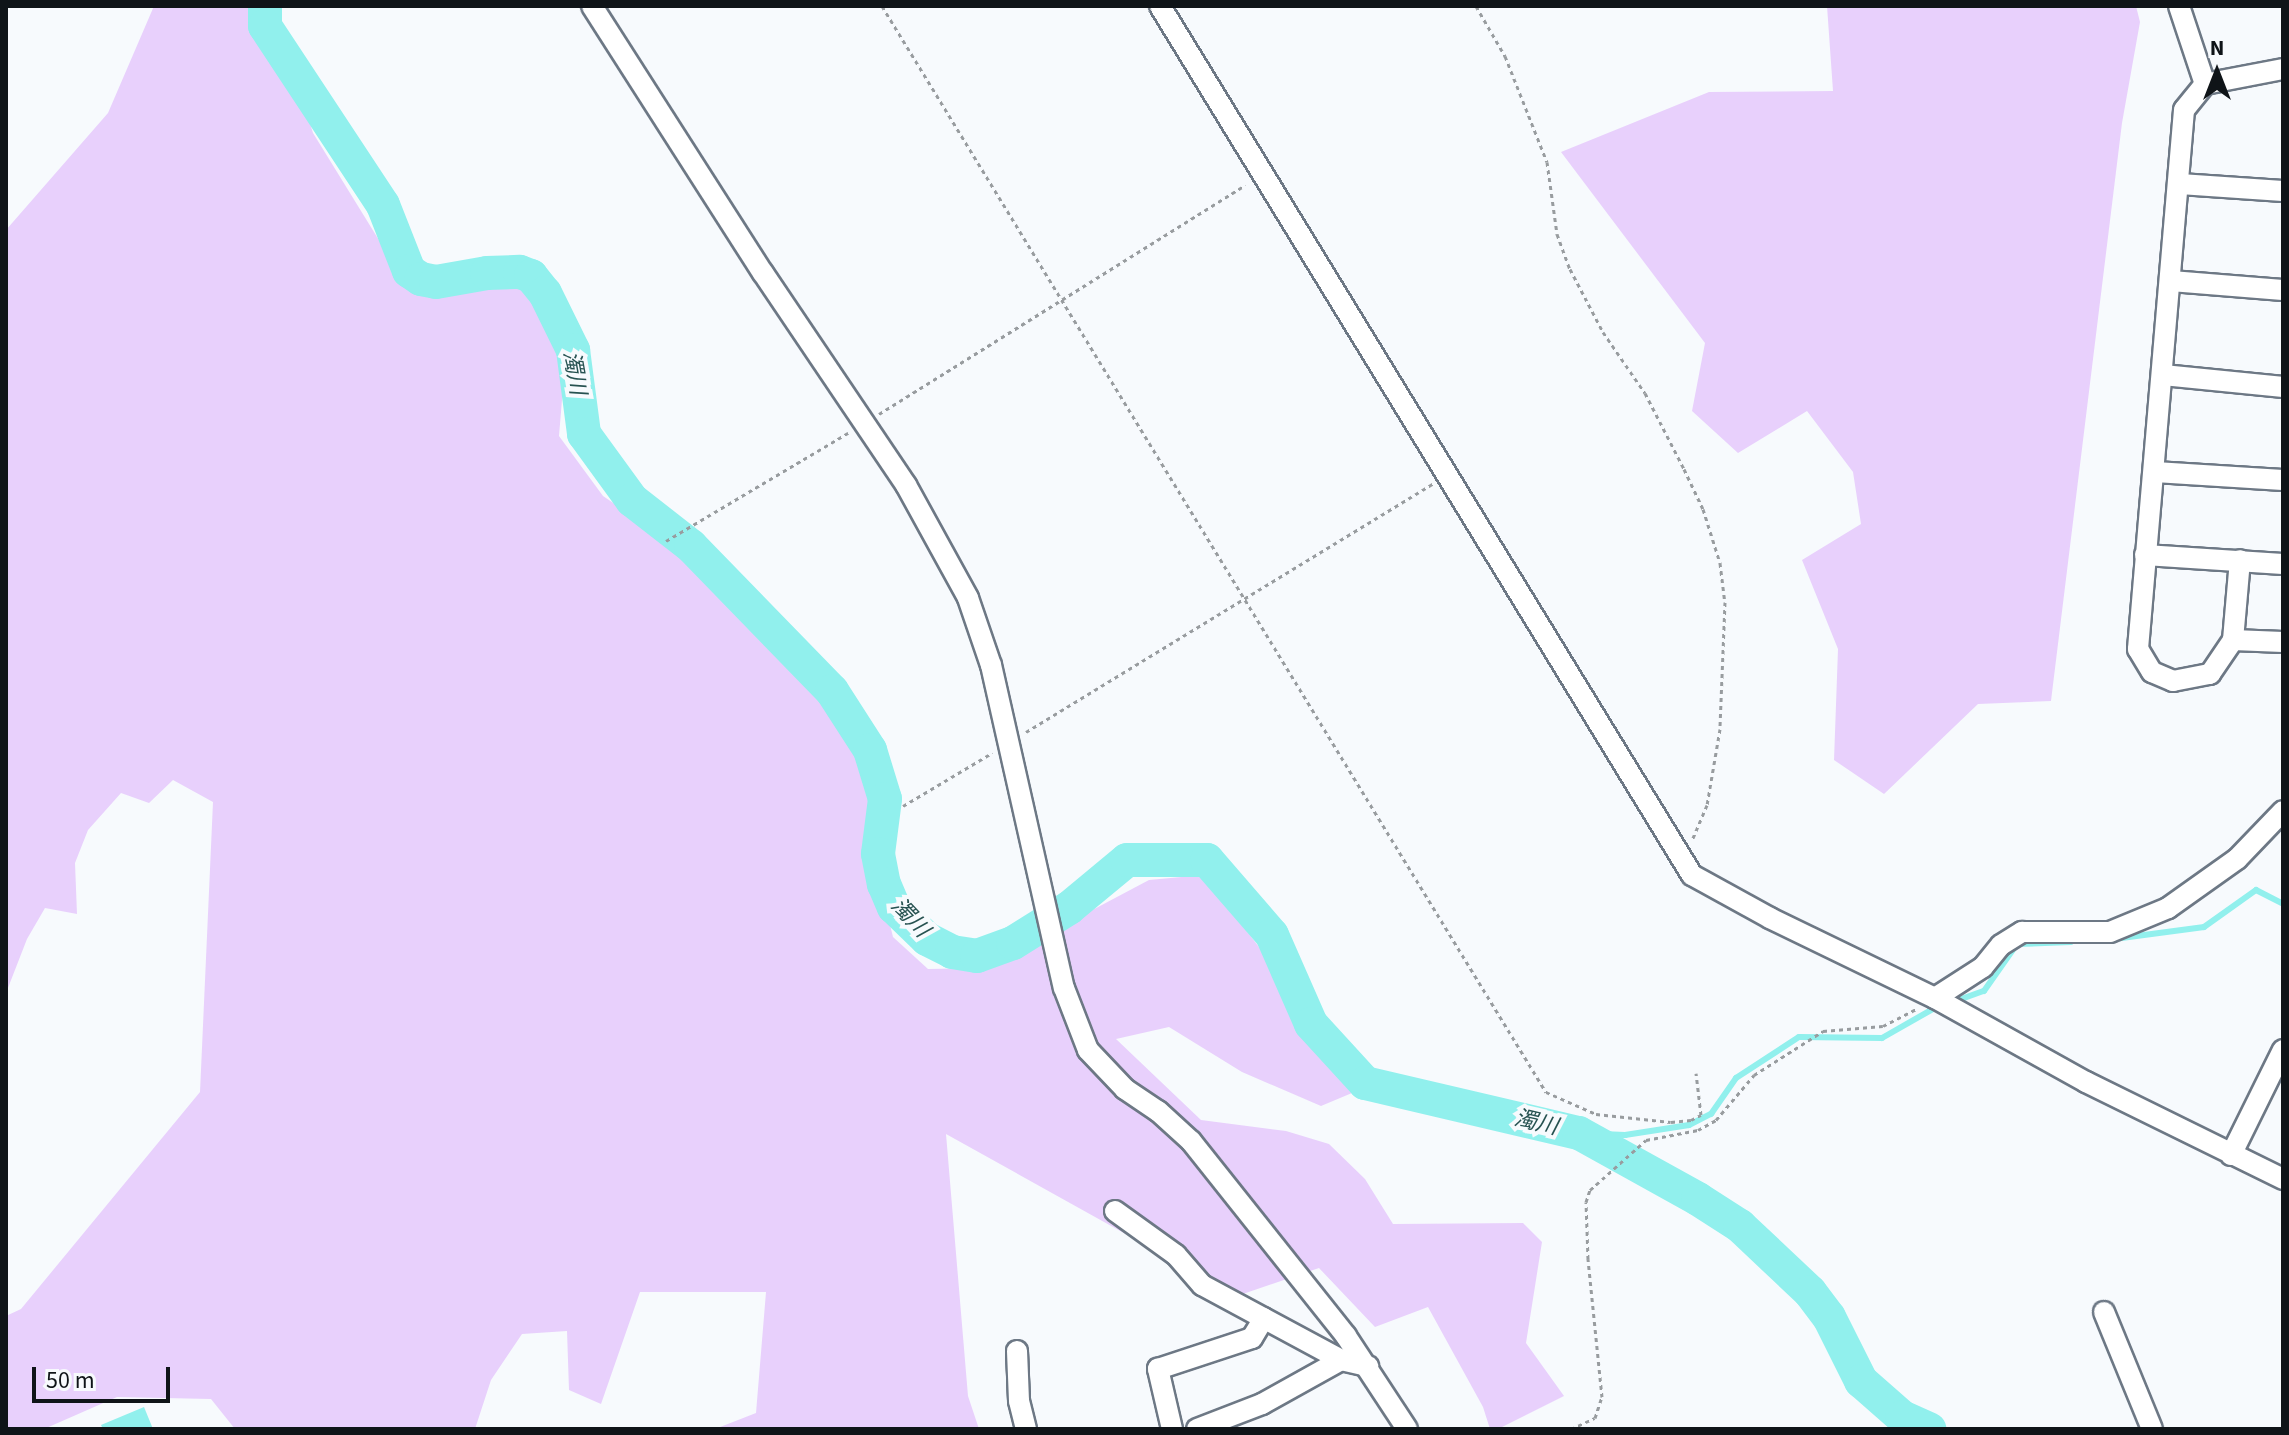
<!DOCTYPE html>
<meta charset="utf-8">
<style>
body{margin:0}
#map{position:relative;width:2289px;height:1435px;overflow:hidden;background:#f7fafd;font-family:"Source Sans 3","Noto Sans JP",sans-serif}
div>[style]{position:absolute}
.green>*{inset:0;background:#e8d0fc}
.water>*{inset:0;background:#91f0ed}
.stream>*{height:6px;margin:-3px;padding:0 3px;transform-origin:3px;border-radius:3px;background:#91f0ed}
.river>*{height:34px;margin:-17px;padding:0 17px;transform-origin:17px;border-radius:17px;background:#91f0ed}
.path>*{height:3px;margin-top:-1.5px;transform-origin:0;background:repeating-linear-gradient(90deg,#989c9f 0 4px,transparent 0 8px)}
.roads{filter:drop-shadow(2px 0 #6d7885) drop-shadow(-2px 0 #6d7885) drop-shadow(0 2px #6d7885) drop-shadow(0 -2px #6d7885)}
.minor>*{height:20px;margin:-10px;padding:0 10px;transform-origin:10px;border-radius:10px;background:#fff}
span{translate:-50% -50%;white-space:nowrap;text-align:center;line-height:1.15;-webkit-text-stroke:8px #f7fafd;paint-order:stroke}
.water-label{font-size:22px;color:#275251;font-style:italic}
.frame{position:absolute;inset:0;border:8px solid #0f1418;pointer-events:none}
.north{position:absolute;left:2177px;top:32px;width:80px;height:80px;-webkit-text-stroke:6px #f7fafd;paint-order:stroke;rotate:0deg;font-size:22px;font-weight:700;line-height:32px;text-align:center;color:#0f1418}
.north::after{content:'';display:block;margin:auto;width:28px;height:36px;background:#0f1418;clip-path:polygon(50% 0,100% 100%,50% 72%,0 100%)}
.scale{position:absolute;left:32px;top:1367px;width:138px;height:36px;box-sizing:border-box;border:4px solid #0f1418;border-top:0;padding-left:10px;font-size:24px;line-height:28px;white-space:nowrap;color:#0f1418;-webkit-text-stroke:6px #f7fafd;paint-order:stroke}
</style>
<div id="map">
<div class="green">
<div style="clip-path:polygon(154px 6px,273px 6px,313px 133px,406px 284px,441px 292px,516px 281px,529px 284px,542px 299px,566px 352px,559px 436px,603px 496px,684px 551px,828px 693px,866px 752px,879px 799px,872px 851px,893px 937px,928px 969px,983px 968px,1149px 880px,1203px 875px,1266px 956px,1352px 1093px,1321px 1106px,1242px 1072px,1169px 1027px,1116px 1039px,1201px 1120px,1286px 1131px,1329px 1144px,1365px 1179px,1393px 1224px,1523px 1223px,1542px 1242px,1526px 1343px,1564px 1396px,1498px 1429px,1490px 1429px,1483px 1407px,1428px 1307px,1375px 1327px,1319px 1268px,1237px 1296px,946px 1134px,968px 1396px,979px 1429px,715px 1429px,756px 1413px,766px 1292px,640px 1292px,601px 1404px,569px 1390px,567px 1331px,522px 1334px,491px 1380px,475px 1429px,235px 1429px,211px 1399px,117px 1397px,44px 1429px,6px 1429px,6px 1316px,21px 1309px,200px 1092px,213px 802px,173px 780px,149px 803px,121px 793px,88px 830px,75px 863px,77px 914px,45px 908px,27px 939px,6px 993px,6px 230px,108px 113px)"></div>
<div style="clip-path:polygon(1827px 6px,2136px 6px,2140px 22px,2122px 123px,2051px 701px,1978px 704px,1884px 794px,1834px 760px,1838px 649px,1802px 560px,1861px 524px,1853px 472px,1807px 411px,1738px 453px,1692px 411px,1705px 343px,1561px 152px,1709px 92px,1833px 91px)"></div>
</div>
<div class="water">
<div style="clip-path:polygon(144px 1407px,153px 1429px,103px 1429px,101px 1425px)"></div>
</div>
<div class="stream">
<div style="left:2114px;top:939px;width:91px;rotate:-7.6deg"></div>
<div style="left:2204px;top:927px;width:64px;rotate:-35.4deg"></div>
<div style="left:2256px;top:890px;width:30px;rotate:27deg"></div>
<div style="left:1953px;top:1002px;width:33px;rotate:-20deg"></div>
<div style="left:1984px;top:991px;width:57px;rotate:-54.9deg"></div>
<div style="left:2017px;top:944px;width:54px;rotate:-2.1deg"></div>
<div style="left:1579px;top:1133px;width:46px;rotate:2.5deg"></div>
<div style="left:1625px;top:1135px;width:65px;rotate:-8.9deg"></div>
<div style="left:1689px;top:1125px;width:25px;rotate:-27deg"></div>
<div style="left:1711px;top:1114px;width:44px;rotate:-55.2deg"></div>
<div style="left:1736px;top:1078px;width:75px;rotate:-33.1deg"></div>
<div style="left:1799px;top:1037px;width:83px;rotate:0.7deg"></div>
<div style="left:1882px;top:1038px;width:64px;rotate:-29.7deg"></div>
</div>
<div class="river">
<div style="left:265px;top:6px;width:20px;rotate:90deg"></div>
<div style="left:265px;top:26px;width:214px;rotate:56.6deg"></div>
<div style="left:383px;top:205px;width:71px;rotate:68.5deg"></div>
<div style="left:409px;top:271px;width:14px;rotate:34deg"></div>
<div style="left:421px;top:279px;width:15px;rotate:11deg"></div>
<div style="left:436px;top:282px;width:52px;rotate:-10deg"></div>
<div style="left:487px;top:273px;width:33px;rotate:-2deg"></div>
<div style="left:520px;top:272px;width:12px;rotate:20deg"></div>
<div style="left:531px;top:276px;width:22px;rotate:51deg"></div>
<div style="left:545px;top:293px;width:64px;rotate:63.8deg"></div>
<div style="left:573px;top:350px;width:85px;rotate:82.5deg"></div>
<div style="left:584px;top:434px;width:82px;rotate:54deg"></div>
<div style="left:632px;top:500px;width:75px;rotate:37.9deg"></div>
<div style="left:691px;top:546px;width:202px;rotate:45.8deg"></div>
<div style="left:832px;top:691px;width:70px;rotate:57.2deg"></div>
<div style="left:870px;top:750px;width:51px;rotate:73deg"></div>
<div style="left:885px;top:799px;width:55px;rotate:97.3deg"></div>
<div style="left:878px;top:854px;width:31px;rotate:79deg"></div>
<div style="left:884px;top:884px;width:25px;rotate:67deg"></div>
<div style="left:894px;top:907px;width:46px;rotate:44.1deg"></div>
<div style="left:927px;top:939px;width:28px;rotate:27deg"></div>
<div style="left:952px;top:952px;width:25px;rotate:9deg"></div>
<div style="left:977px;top:956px;width:38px;rotate:-20deg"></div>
<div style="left:1013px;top:943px;width:66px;rotate:-32deg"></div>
<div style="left:1069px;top:908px;width:75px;rotate:-39.6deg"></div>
<div style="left:1127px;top:860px;width:80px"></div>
<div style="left:1207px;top:860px;width:99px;rotate:49.1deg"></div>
<div style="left:1272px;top:935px;width:97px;rotate:66.3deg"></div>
<div style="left:1311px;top:1024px;width:80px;rotate:47.5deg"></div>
<div style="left:1365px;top:1083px;width:220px;rotate:13.2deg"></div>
<div style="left:1579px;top:1133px;width:136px;rotate:29deg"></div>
<div style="left:1698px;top:1199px;width:50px;rotate:32.7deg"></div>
<div style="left:1740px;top:1226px;width:96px;rotate:43.3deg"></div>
<div style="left:1810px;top:1292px;width:31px;rotate:53deg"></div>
<div style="left:1829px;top:1317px;width:72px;rotate:63.4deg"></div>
<div style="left:1861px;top:1381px;width:55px;rotate:41.3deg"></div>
<div style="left:1902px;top:1417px;width:30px;rotate:24deg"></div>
</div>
<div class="path">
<div style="left:882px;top:6px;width:1273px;rotate:58.56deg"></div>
<div style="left:1546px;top:1092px;width:55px;rotate:23.7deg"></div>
<div style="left:1596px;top:1114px;width:75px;rotate:6.1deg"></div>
<div style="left:1671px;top:1122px;width:20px;rotate:-6deg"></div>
<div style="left:1691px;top:1120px;width:11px;rotate:-27deg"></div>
<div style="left:1701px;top:1115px;width:42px;rotate:-96.8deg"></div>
<div style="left:1476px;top:6px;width:58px;rotate:59.9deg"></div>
<div style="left:1505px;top:56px;width:114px;rotate:68.4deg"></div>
<div style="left:1547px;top:162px;width:73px;rotate:82.1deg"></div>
<div style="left:1557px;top:234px;width:37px;rotate:70deg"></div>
<div style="left:1570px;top:269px;width:71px;rotate:62.4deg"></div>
<div style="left:1603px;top:332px;width:74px;rotate:55.5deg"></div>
<div style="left:1645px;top:393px;width:85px;rotate:62.8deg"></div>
<div style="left:1684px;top:469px;width:44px;rotate:64.6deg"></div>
<div style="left:1703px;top:509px;width:57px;rotate:72.5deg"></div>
<div style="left:1720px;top:563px;width:39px;rotate:83deg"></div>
<div style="left:1725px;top:602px;width:127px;rotate:92.3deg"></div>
<div style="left:1720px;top:729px;width:77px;rotate:99.7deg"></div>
<div style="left:1707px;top:805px;width:39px;rotate:113deg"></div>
<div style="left:879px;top:414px;width:432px;rotate:-32deg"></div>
<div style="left:666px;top:541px;width:212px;rotate:-30.7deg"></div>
<div style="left:1026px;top:732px;width:477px;rotate:-31.4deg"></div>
<div style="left:903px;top:806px;width:104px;rotate:-30.8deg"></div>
<div style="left:1571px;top:1429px;width:26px;rotate:-25deg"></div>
<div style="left:1595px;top:1418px;width:22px;rotate:-72deg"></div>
<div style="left:1602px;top:1397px;width:139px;rotate:-95.8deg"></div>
<div style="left:1588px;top:1259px;width:57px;rotate:-92deg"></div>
<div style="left:1586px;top:1202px;width:13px;rotate:-72deg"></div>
<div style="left:1590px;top:1190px;width:75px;rotate:-41.8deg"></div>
<div style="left:1646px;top:1140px;width:53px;rotate:-10.9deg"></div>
<div style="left:1698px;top:1130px;width:21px;rotate:-29deg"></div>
<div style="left:1716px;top:1120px;width:59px;rotate:-49.8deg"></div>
<div style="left:1754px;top:1075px;width:82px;rotate:-32.5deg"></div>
<div style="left:1823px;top:1031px;width:60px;rotate:-4.8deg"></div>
<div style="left:1883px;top:1026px;width:37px;rotate:-27deg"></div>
</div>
<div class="roads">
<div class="minor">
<div style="left:592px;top:6px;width:317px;rotate:57.4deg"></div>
<div style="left:763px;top:273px;width:256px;rotate:56deg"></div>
<div style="left:906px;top:485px;width:129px;rotate:61.2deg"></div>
<div style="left:968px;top:598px;width:71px;rotate:71.1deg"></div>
<div style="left:991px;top:665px;width:331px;rotate:77.3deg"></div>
<div style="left:1064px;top:988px;width:66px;rotate:68.8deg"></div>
<div style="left:1088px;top:1050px;width:54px;rotate:46.5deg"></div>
<div style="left:1125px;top:1089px;width:40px;rotate:34deg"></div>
<div style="left:1158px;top:1111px;width:45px;rotate:42.3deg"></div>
<div style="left:1191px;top:1141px;width:249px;rotate:51.5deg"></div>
<div style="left:1346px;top:1336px;width:111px;rotate:56.7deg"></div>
<div style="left:1160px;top:6px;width:1019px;rotate:58.53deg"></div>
<div style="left:1692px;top:875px;width:89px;rotate:28.9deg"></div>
<div style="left:1770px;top:918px;width:183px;rotate:25.9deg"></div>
<div style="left:1935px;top:998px;width:173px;rotate:29.1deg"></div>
<div style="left:2086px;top:1082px;width:220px;rotate:26.2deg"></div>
<div style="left:2179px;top:6px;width:82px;rotate:71.6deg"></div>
<div style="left:2283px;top:69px;width:79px;rotate:169.1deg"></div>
<div style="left:2205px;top:84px;width:33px;rotate:129deg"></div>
<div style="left:2184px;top:110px;width:541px;rotate:94.88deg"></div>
<div style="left:2138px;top:649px;width:27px;rotate:59deg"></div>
<div style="left:2152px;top:672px;width:23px;rotate:23deg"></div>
<div style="left:2173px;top:681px;width:38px;rotate:-11deg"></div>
<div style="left:2210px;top:674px;width:41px;rotate:-55.9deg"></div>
<div style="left:2233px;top:640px;width:50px;rotate:2.3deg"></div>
<div style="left:2180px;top:184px;width:103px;rotate:3.9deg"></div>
<div style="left:2171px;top:281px;width:112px;rotate:4.6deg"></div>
<div style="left:2163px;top:375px;width:121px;rotate:5.7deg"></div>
<div style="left:2155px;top:472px;width:128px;rotate:3.6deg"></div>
<div style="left:2145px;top:555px;width:138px;rotate:3.7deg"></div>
<div style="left:2233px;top:640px;width:80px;rotate:-85deg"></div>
<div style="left:1935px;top:998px;width:57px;rotate:-32.9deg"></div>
<div style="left:1983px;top:967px;width:28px;rotate:-51deg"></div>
<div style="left:2001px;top:945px;width:25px;rotate:-32deg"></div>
<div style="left:2022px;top:932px;width:88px"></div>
<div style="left:2110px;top:932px;width:63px;rotate:-22.5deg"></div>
<div style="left:2168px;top:908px;width:85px;rotate:-35.4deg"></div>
<div style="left:2237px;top:859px;width:66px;rotate:-46.2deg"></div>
<div style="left:2231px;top:1155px;width:117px;rotate:-63.7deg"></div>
<div style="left:1115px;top:1211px;width:75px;rotate:35.8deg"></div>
<div style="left:1176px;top:1255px;width:40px;rotate:49deg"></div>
<div style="left:1202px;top:1285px;width:158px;rotate:28.3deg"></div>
<div style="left:1341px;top:1360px;width:28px;rotate:13deg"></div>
<div style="left:2104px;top:1312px;width:126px;rotate:67.7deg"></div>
<div style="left:1017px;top:1351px;width:50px;rotate:87.7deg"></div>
<div style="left:1019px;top:1401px;width:29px;rotate:76deg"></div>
<div style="left:1172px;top:1429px;width:62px;rotate:-103.1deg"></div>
<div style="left:1158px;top:1369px;width:99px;rotate:-18.3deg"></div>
<div style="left:1252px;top:1338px;width:23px;rotate:-59deg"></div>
<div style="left:1197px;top:1429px;width:70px;rotate:-21deg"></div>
<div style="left:1262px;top:1404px;width:90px;rotate:-29.1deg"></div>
</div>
</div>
<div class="water-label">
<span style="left:574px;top:373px;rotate:80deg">濁川</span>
<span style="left:910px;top:918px;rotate:47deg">濁川</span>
<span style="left:1536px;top:1123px;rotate:13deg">濁川</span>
</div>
<div class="frame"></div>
<div class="north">N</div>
<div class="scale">50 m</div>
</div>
